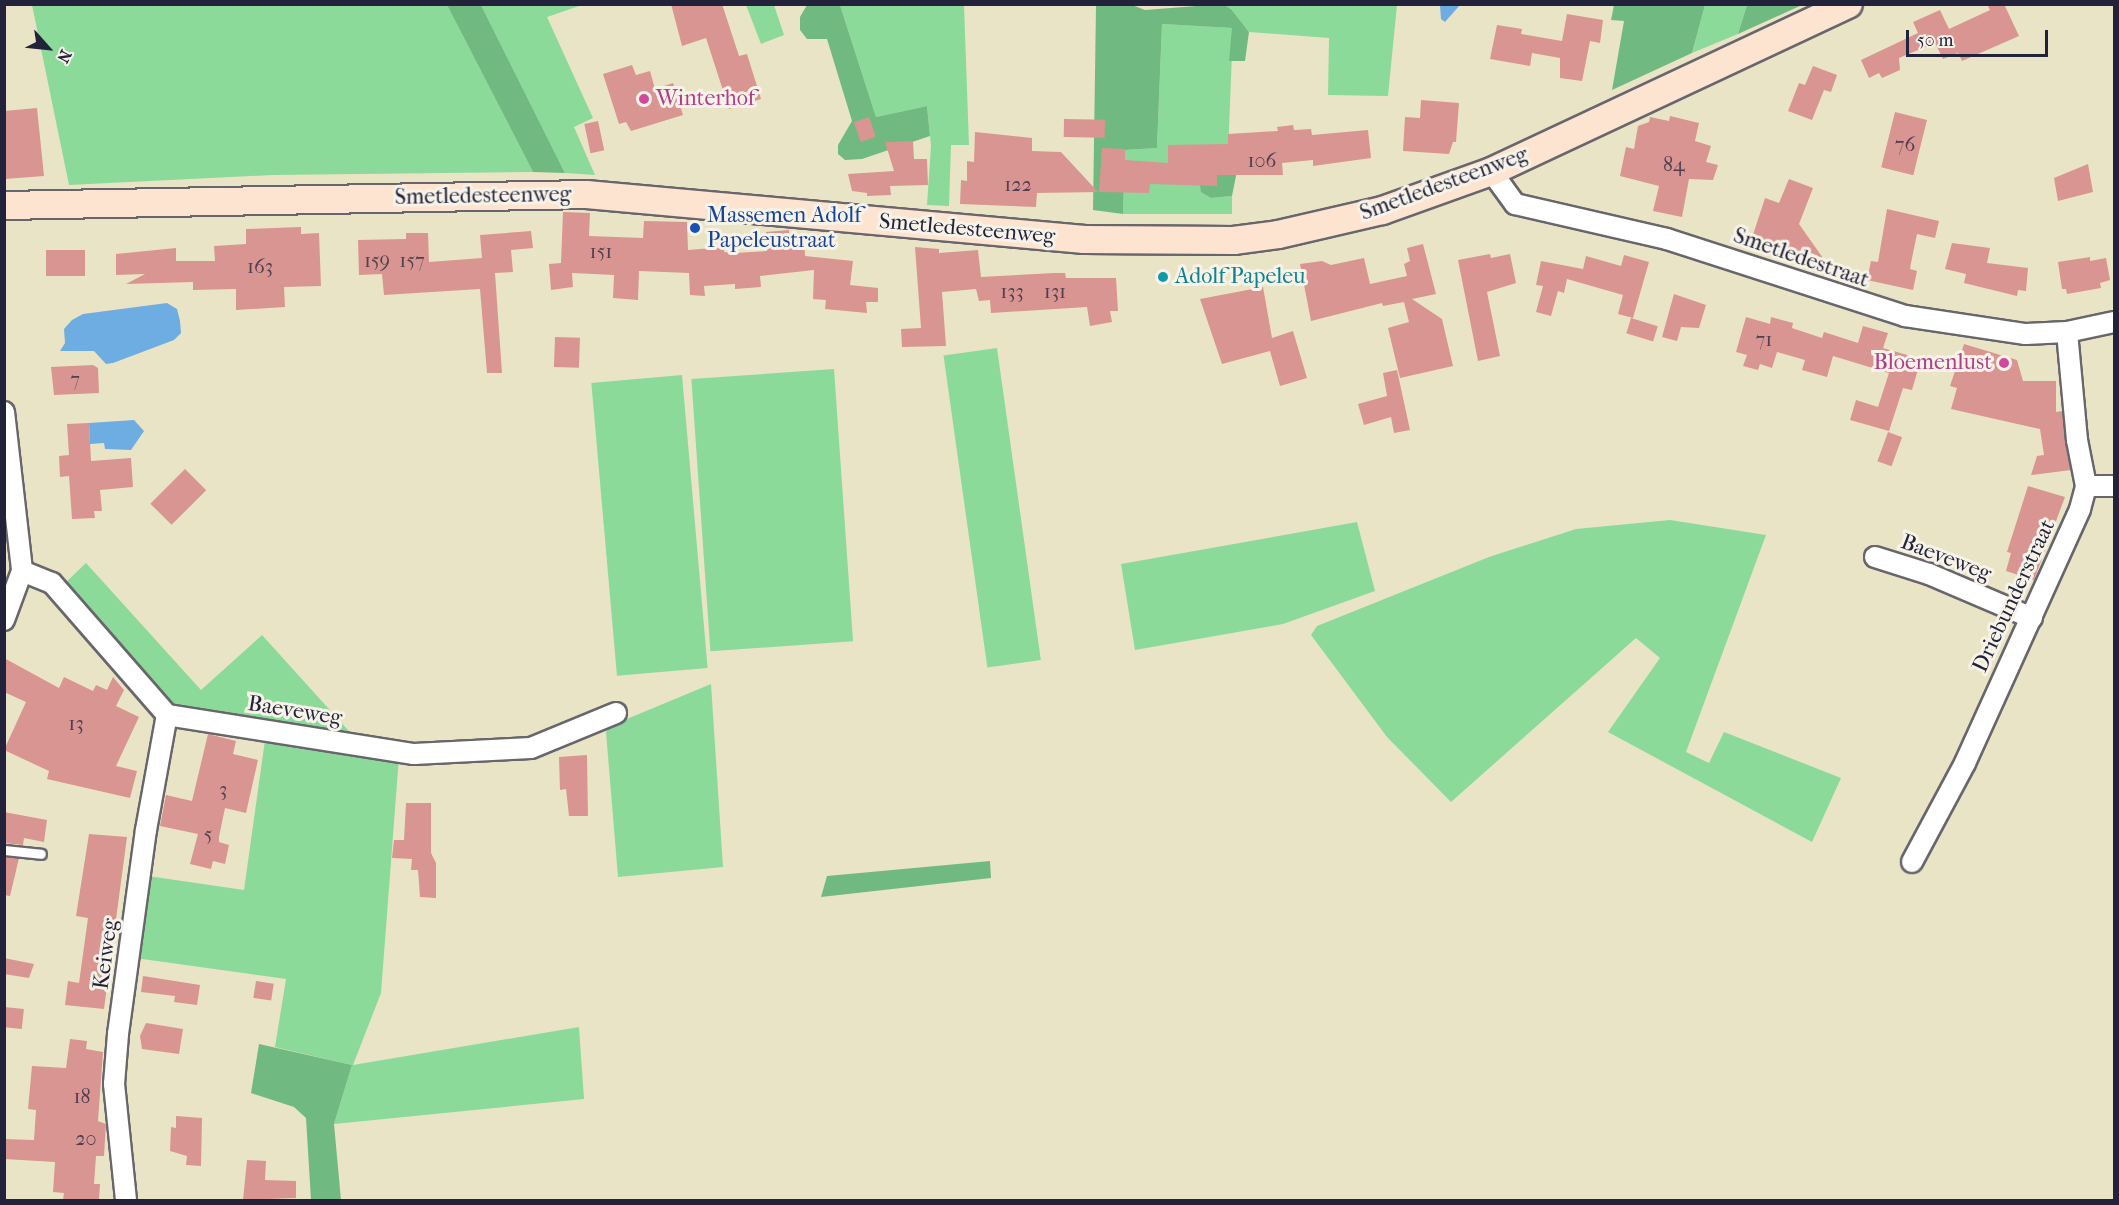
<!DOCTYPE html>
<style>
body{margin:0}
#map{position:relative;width:2119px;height:1205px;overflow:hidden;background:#eae4c6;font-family:"IM FELL French Canon",serif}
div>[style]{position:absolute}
.green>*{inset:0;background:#8bda9a;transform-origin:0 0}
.forest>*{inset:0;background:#70ba82}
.water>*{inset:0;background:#6dade1}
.building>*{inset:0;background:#d99591;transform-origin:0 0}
.roads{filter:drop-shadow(2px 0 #68666c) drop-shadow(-2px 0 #68666c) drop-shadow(0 2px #68666c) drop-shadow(0 -2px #68666c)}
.lane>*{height:9px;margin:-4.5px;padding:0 4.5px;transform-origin:4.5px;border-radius:4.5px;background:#fff}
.street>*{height:20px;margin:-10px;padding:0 10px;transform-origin:10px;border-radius:10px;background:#fff}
.secondary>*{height:27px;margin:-13.5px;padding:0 13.5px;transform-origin:13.5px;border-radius:13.5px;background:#fde4d1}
.dots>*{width:16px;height:16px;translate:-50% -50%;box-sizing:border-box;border:3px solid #f7f3e8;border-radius:50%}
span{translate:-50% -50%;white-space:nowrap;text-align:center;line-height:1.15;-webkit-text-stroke:6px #f7f3e8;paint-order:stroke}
.number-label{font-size:20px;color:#503f50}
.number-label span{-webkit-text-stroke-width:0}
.hotel-label{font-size:22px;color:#b23c85}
.left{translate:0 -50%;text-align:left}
.right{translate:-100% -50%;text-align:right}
.street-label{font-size:22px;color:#22223b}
.transit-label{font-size:22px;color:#164399}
.culture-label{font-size:22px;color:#0d838f}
.frame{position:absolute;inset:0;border:6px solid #22223b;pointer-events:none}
.north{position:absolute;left:18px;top:18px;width:60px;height:60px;-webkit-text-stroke:4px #f7f3e8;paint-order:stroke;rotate:117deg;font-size:16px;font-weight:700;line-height:24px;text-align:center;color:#22223b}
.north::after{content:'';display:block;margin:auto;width:21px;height:27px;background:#22223b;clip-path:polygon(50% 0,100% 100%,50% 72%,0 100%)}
.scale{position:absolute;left:1906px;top:30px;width:142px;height:27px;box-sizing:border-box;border:3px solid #22223b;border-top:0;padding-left:8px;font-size:18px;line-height:21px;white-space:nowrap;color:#22223b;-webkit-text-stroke:4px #f7f3e8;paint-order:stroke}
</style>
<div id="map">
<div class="green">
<div style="clip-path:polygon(32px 5px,447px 5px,533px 172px,273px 175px,69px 185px)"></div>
<div style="clip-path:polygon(481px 5px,582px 5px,547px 17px,593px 118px,574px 127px,595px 175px,565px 173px)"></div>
<div style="clip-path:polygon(746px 5px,774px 5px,784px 35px,761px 44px)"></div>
<div style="clip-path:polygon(840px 5px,964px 5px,969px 145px,951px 145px,949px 206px,927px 205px,931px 146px,927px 106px,876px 117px)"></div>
<div style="clip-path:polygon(1222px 5px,1397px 5px,1388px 96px,1328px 95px,1329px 38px,1249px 32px,1231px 9px)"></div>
<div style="clip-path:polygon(1705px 5px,1747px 5px,1738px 34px,1692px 53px)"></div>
<div style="clip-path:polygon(1162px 24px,1233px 28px,1228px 155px,1198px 173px,1202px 192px,1211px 198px,1232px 196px,1232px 214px,1123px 214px,1125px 150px,1157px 148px)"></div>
<div style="left:997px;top:348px;width:315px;height:54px;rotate:82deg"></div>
<div style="left:834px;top:369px;width:273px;height:143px;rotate:86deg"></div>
<div style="left:682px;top:375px;width:294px;height:91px;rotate:85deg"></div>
<div style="clip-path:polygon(1670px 520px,1766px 535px,1686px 752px,1709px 763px,1724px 732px,1841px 778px,1812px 842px,1608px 732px,1660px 658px,1636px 638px,1451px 802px,1387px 737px,1311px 635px,1317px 626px,1489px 557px,1576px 529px)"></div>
<div style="clip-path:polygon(1357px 522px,1375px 591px,1283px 624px,1135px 650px,1121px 564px)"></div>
<div style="clip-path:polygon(86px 563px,201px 690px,262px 635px,357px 740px,169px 706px,61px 587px)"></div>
<div style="clip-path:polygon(711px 684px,723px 867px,618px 877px,606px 732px,610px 726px)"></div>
<div style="clip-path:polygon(265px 740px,399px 757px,381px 993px,353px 1065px,579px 1027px,584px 1099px,334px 1124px,352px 1065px,275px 1047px,286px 979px,135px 958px,148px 876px,244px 890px)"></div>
</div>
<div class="forest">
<div style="clip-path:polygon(1222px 4px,1231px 9px,1249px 32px,1245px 61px,1229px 61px,1232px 28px,1162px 24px,1157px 148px,1125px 150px,1123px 214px,1093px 210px,1096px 5px,1132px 5px,1145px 10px)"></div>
<div style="clip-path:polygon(447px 5px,481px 5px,565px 173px,533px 172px)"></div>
<div style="clip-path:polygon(807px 5px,840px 5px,876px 117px,927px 106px,930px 136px,862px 159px,845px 160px,838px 154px,838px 145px,852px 121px,827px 39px,807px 39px,800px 30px,800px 17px)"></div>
<div style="clip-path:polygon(1614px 5px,1705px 5px,1692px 53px,1612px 90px,1624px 21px,1611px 20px)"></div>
<div style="clip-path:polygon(1747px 5px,1747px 4px,1802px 5px,1738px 34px)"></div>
<div style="clip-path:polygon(1238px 166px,1232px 196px,1211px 198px,1201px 192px,1198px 173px)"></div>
<div style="clip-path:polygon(990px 861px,991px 878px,821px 897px,827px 876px)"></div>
<div style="clip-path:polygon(259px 1044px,352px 1065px,334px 1124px,341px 1200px,311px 1200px,306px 1118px,294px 1107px,251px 1093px)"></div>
</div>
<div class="water">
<div style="clip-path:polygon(1440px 5px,1440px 4px,1460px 5px,1445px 22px,1441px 19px)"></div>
<div style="clip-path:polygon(167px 303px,177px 309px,180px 321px,181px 333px,174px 340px,113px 363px,106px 364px,94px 351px,60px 351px,65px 343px,64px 329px,72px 320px,83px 314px)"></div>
<div style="clip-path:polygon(134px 420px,144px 431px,131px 450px,105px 449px,104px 443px,90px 444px,89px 423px)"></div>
</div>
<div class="building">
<div style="clip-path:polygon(671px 4px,722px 4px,739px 56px,747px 54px,761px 99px,729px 109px,706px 38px,682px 46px)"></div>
<div style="clip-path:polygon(1987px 4px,2004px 4px,2019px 36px,1962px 61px,1958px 53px,1943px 59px,1935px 43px,1899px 58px,1900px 70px,1882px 78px,1879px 73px,1869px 78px,1861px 60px,1918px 33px,1913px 22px,1940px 10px,1949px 29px,1990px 10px)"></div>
<div style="clip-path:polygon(1567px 14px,1603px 20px,1600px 43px,1590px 41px,1582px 81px,1560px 78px,1560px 58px,1532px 53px,1530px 66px,1490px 59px,1497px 25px,1522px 29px,1521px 34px,1562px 41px)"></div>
<div style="clip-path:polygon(632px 65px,636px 75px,650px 71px,655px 89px,673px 83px,683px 115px,631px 131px,626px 122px,619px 124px,603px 74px)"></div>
<div style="clip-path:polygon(1813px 66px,1837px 75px,1831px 92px,1824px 90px,1812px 120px,1788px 111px,1799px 83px,1805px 85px)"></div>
<div style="clip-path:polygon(1421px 100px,1459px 103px,1456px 142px,1453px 142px,1449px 154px,1403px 151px,1405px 117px,1420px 118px)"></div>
<div style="clip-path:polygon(37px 108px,44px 176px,5px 179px,4px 111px)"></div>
<div style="left:1895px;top:112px;width:33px;height:57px;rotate:14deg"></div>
<div style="clip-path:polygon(1670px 116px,1699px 123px,1695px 141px,1711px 146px,1706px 162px,1718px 165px,1713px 180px,1689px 179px,1682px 217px,1653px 211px,1659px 186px,1620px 176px,1626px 147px,1634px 149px,1638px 126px,1649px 122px,1650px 117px,1669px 121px)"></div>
<div style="left:869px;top:117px;width:21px;height:16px;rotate:71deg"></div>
<div style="left:1064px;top:119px;width:41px;height:18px;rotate:1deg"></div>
<div style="left:598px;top:121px;width:30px;height:14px;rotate:78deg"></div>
<div style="clip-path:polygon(1293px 125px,1294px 130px,1311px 129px,1312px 135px,1368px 130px,1371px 158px,1313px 166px,1313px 160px,1282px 163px,1283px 175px,1217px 175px,1217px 186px,1150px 184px,1149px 193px,1099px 192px,1102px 148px,1125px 149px,1125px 160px,1168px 163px,1168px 145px,1228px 144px,1228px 134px,1278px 131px,1277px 127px)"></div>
<div style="clip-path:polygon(975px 132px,1032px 138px,1032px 151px,1061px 152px,1098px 192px,1037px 193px,1036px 207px,960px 204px,961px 180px,967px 181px,967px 161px,974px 162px)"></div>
<div style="clip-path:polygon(913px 141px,914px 159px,927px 159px,928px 185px,890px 186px,891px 195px,867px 196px,867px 193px,852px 191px,848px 174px,894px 171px,885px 142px)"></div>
<div style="clip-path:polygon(2088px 164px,2093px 192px,2058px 201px,2054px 178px)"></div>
<div style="clip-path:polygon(1789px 179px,1813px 188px,1799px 224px,1823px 258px,1806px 251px,1800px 265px,1749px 247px,1765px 198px,1779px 203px)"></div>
<div style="clip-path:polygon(1887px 209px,1939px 221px,1935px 238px,1917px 234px,1911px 263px,1910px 269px,1917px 271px,1913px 290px,1867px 280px,1871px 261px,1878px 262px)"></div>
<div style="clip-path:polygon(563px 212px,590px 213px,589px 236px,643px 238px,644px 221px,687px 222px,688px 250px,724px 247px,724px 252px,735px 253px,767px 251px,766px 232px,789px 230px,789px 237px,804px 236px,805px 256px,853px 261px,850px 285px,878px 288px,878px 302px,866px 302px,867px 313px,825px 309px,826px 300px,813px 299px,814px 270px,760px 276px,761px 287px,735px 289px,735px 284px,704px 286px,705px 296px,690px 295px,689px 273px,639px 271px,638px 300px,613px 298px,614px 275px,572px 273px,573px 287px,551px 290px,549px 264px,561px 263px)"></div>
<div style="clip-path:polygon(301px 227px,301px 234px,319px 233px,321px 286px,284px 287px,285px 307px,236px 310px,236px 289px,193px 290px,193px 282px,126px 284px,145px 274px,116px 275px,116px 254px,176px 248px,176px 261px,215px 261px,214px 246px,246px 244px,246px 229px)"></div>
<div style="clip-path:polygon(531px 231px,533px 248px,511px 250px,513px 272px,495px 273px,502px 373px,487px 373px,480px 289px,384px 295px,382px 274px,359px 275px,358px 240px,406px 239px,406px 233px,428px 233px,429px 262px,482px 258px,480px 235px)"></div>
<div style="clip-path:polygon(1952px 243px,1990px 248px,1987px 263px,2028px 268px,2026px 291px,2018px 290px,2017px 296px,1964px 283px,1966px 274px,1945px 269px)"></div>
<div style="clip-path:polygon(1423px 244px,1436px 294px,1412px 299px,1442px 319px,1453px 366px,1400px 378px,1388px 328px,1409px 322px,1404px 302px,1383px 306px,1382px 303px,1311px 321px,1300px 264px,1322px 261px,1331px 265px,1364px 258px,1370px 284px,1407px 276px,1404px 264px,1410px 261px,1407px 248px)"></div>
<div style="clip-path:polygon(915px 247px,939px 249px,939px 253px,978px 250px,981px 277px,1054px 273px,1065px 273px,1066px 278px,1116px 278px,1118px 311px,1110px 311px,1112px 322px,1090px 326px,1087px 307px,991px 313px,990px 300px,979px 301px,976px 289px,942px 292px,946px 346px,902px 347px,901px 329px,921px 328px)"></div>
<div style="left:85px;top:250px;width:26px;height:39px;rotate:90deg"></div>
<div style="clip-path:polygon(1490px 254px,1491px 258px,1510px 254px,1516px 283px,1487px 292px,1500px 356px,1478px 361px,1458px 260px)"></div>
<div style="clip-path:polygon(1624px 255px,1649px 262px,1633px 318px,1618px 314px,1623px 295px,1567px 279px,1564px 293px,1558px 291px,1551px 316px,1536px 312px,1543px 286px,1536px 285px,1541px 261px,1583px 269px,1586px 256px,1621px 266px)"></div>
<div style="clip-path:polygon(2090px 257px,2090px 261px,2106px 258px,2110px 280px,2100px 283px,2101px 288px,2067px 294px,2066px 289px,2062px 289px,2058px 262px)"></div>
<div style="clip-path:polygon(1263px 287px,1272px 338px,1293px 331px,1307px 378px,1280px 386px,1270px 351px,1222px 364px,1200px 299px)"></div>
<div style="clip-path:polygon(1674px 294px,1706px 305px,1699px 328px,1681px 327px,1677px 341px,1662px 337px)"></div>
<div style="clip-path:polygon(1746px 317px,1770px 324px,1771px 317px,1793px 323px,1792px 328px,1822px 338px,1824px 332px,1858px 343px,1863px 326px,1888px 333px,1883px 348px,1921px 359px,1912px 390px,1903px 388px,1889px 431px,1850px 420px,1856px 400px,1878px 407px,1889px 373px,1833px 356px,1827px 377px,1802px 370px,1805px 360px,1777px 352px,1772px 368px,1760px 364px,1758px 370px,1743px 366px,1747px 355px,1736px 352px)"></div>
<div style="left:1631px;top:318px;width:28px;height:16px;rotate:17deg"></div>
<div style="left:555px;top:337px;width:25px;height:30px;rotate:2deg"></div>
<div style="clip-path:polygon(1964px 344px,2017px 360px,2023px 381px,2056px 381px,2056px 412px,2062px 411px,2071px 470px,2031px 475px,2037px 456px,2044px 455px,2040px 429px,1951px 409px,1957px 388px,1950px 386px)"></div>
<div style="clip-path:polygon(93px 365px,98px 368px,99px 393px,54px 395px,51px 367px)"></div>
<div style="clip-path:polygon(1397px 370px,1410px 430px,1394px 433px,1391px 417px,1364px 425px,1358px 404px,1387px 396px,1383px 373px)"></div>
<div style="clip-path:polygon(89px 423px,91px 461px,131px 458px,133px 487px,100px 490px,102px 511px,94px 511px,95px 518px,72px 519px,69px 476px,60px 477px,59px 456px,69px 455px,67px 424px)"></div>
<div style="left:1888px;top:432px;width:15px;height:31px;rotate:20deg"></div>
<div style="left:185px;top:469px;width:30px;height:49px;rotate:45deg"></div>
<div style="clip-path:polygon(2028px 486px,2065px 497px,2034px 580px,2006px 571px,2011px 553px,2007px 552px)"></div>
<div style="clip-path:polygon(4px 658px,59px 688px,64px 677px,93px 691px,96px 685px,107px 690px,113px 677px,124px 690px,116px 706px,139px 717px,116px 766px,137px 771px,130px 798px,47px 779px,49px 771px,4px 750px,26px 702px,4px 692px)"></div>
<div style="clip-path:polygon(208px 734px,236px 741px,233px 754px,258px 760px,246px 813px,225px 808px,219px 837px,219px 842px,229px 845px,225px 864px,213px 861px,211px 869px,190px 864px,198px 834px,160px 826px,166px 795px,192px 801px)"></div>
<div style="clip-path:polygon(587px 755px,588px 816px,569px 816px,566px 789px,560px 790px,559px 757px)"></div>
<div style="clip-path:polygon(406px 803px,431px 803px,431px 853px,436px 863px,436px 898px,420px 897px,418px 870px,411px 870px,412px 859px,392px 858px,394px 840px,404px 840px)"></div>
<div style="clip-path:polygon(4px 812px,47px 820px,44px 842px,24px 838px,23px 845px,4px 843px)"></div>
<div style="clip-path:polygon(89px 834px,127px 837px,104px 1009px,65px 1005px,68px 981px,79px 983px,88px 918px,76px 916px)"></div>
<div style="clip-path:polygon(4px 857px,19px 858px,10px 896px,4px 895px)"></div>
<div style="clip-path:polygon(4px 958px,34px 964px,29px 978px,4px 974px)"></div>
<div style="clip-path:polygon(143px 976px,200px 985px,197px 1005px,174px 1002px,175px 996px,141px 992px)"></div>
<div style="left:256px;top:981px;width:18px;height:17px;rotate:9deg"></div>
<div style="left:4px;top:1007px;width:20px;height:20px;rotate:6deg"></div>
<div style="clip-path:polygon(146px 1023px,183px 1029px,179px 1054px,142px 1049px,140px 1036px)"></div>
<div style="clip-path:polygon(70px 1039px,87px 1041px,86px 1049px,103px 1052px,98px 1121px,106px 1124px,104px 1156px,96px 1156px,94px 1184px,100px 1184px,99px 1200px,63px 1200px,64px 1193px,53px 1192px,55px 1162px,4px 1159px,4px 1139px,34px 1140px,36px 1110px,28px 1109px,32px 1066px,66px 1068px)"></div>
<div style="clip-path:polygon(176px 1116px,202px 1118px,201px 1166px,186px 1165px,187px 1156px,170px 1151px,171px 1127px,176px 1128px)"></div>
<div style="clip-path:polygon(247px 1160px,266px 1161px,265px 1180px,296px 1181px,296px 1198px,243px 1200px)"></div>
</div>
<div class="roads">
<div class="lane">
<div style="left:4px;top:850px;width:37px;rotate:6deg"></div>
</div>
<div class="street">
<div style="left:1491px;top:171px;width:41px;rotate:54deg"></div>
<div style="left:1515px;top:204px;width:156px;rotate:13deg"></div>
<div style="left:1667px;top:239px;width:250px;rotate:17.9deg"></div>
<div style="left:1905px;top:316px;width:122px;rotate:8.5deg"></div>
<div style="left:2026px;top:334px;width:41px;rotate:-2.8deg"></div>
<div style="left:2067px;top:332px;width:48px;rotate:-12deg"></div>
<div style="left:4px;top:412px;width:160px;rotate:83.5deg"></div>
<div style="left:22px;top:571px;width:52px;rotate:110.2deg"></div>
<div style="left:2086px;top:486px;width:28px"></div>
<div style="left:1875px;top:557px;width:57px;rotate:17.5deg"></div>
<div style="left:1929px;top:574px;width:112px;rotate:23.1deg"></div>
<div style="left:22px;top:571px;width:32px;rotate:22deg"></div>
<div style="left:52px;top:583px;width:175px;rotate:48.9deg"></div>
<div style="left:167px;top:715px;width:250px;rotate:9deg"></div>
<div style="left:414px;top:754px;width:117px;rotate:-2.9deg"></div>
<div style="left:531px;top:748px;width:92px;rotate:-22.4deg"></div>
<div style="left:1912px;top:862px;width:112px;rotate:-61.8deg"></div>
<div style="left:1965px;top:763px;width:279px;rotate:-65.6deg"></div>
<div style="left:2080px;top:509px;width:24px;rotate:-75deg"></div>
<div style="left:2086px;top:486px;width:47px;rotate:-101.1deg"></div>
<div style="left:2077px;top:440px;width:108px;rotate:-95.3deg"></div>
<div style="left:126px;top:1200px;width:117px;rotate:-95.9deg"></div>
<div style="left:114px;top:1084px;width:50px;rotate:-85.4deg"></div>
<div style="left:118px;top:1034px;width:206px;rotate:-82.2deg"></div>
<div style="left:146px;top:830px;width:117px;rotate:-79.7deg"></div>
</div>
<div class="secondary">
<div style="left:4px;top:205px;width:582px;rotate:-1.08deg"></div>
<div style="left:586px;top:194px;width:500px;rotate:5.16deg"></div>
<div style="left:1084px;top:239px;width:149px;rotate:0.4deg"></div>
<div style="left:1233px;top:240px;width:45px;rotate:-7.6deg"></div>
<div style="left:1278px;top:234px;width:107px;rotate:-13deg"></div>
<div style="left:1382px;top:210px;width:116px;rotate:-19.7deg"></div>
<div style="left:1491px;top:171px;width:394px;rotate:-25.1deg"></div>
</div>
</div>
<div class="dots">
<div style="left:644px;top:99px;background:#d1479c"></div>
<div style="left:695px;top:228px;background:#1a4fb4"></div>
<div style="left:1163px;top:277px;background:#0f9aa8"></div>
<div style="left:2004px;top:363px;background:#d1479c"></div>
</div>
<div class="number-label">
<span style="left:1905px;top:144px">76</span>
<span style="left:1262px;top:160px">106</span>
<span style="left:1674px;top:164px">84</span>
<span style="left:1018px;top:184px">122</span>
<span style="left:601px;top:251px">151</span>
<span style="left:377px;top:260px">159</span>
<span style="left:412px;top:260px">157</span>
<span style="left:260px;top:266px">163</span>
<span style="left:1012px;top:291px">133</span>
<span style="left:1055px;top:291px">131</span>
<span style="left:1764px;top:339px">71</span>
<span style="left:75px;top:379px">7</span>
<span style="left:76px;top:723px">13</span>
<span style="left:223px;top:789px">3</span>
<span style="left:208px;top:834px">5</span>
<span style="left:82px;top:1096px">18</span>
<span style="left:86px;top:1138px">20</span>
</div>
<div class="hotel-label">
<span class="left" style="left:656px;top:99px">Winterhof</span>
<span class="right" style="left:1992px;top:363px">Bloemenlust</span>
</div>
<div class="street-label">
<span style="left:1444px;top:184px;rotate:-20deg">Smetledesteenweg</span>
<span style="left:483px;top:196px;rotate:-1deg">Smetledesteenweg</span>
<span style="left:967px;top:229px;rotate:5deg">Smetledesteenweg</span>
<span style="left:1801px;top:258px;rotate:19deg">Smetledestraat</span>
<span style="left:1946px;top:558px;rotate:21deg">Baeveweg</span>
<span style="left:2014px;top:596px;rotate:-65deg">Driebunderstraat</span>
<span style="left:295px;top:711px;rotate:9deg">Baeveweg</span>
<span style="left:106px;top:954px;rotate:-82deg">Keiweg</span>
</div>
<div class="transit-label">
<span class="left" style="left:707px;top:228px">Massemen Adolf<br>Papeleustraat</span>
</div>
<div class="culture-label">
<span class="left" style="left:1175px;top:277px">Adolf Papeleu</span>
</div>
<div class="frame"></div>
<div class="north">N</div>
<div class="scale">50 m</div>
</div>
